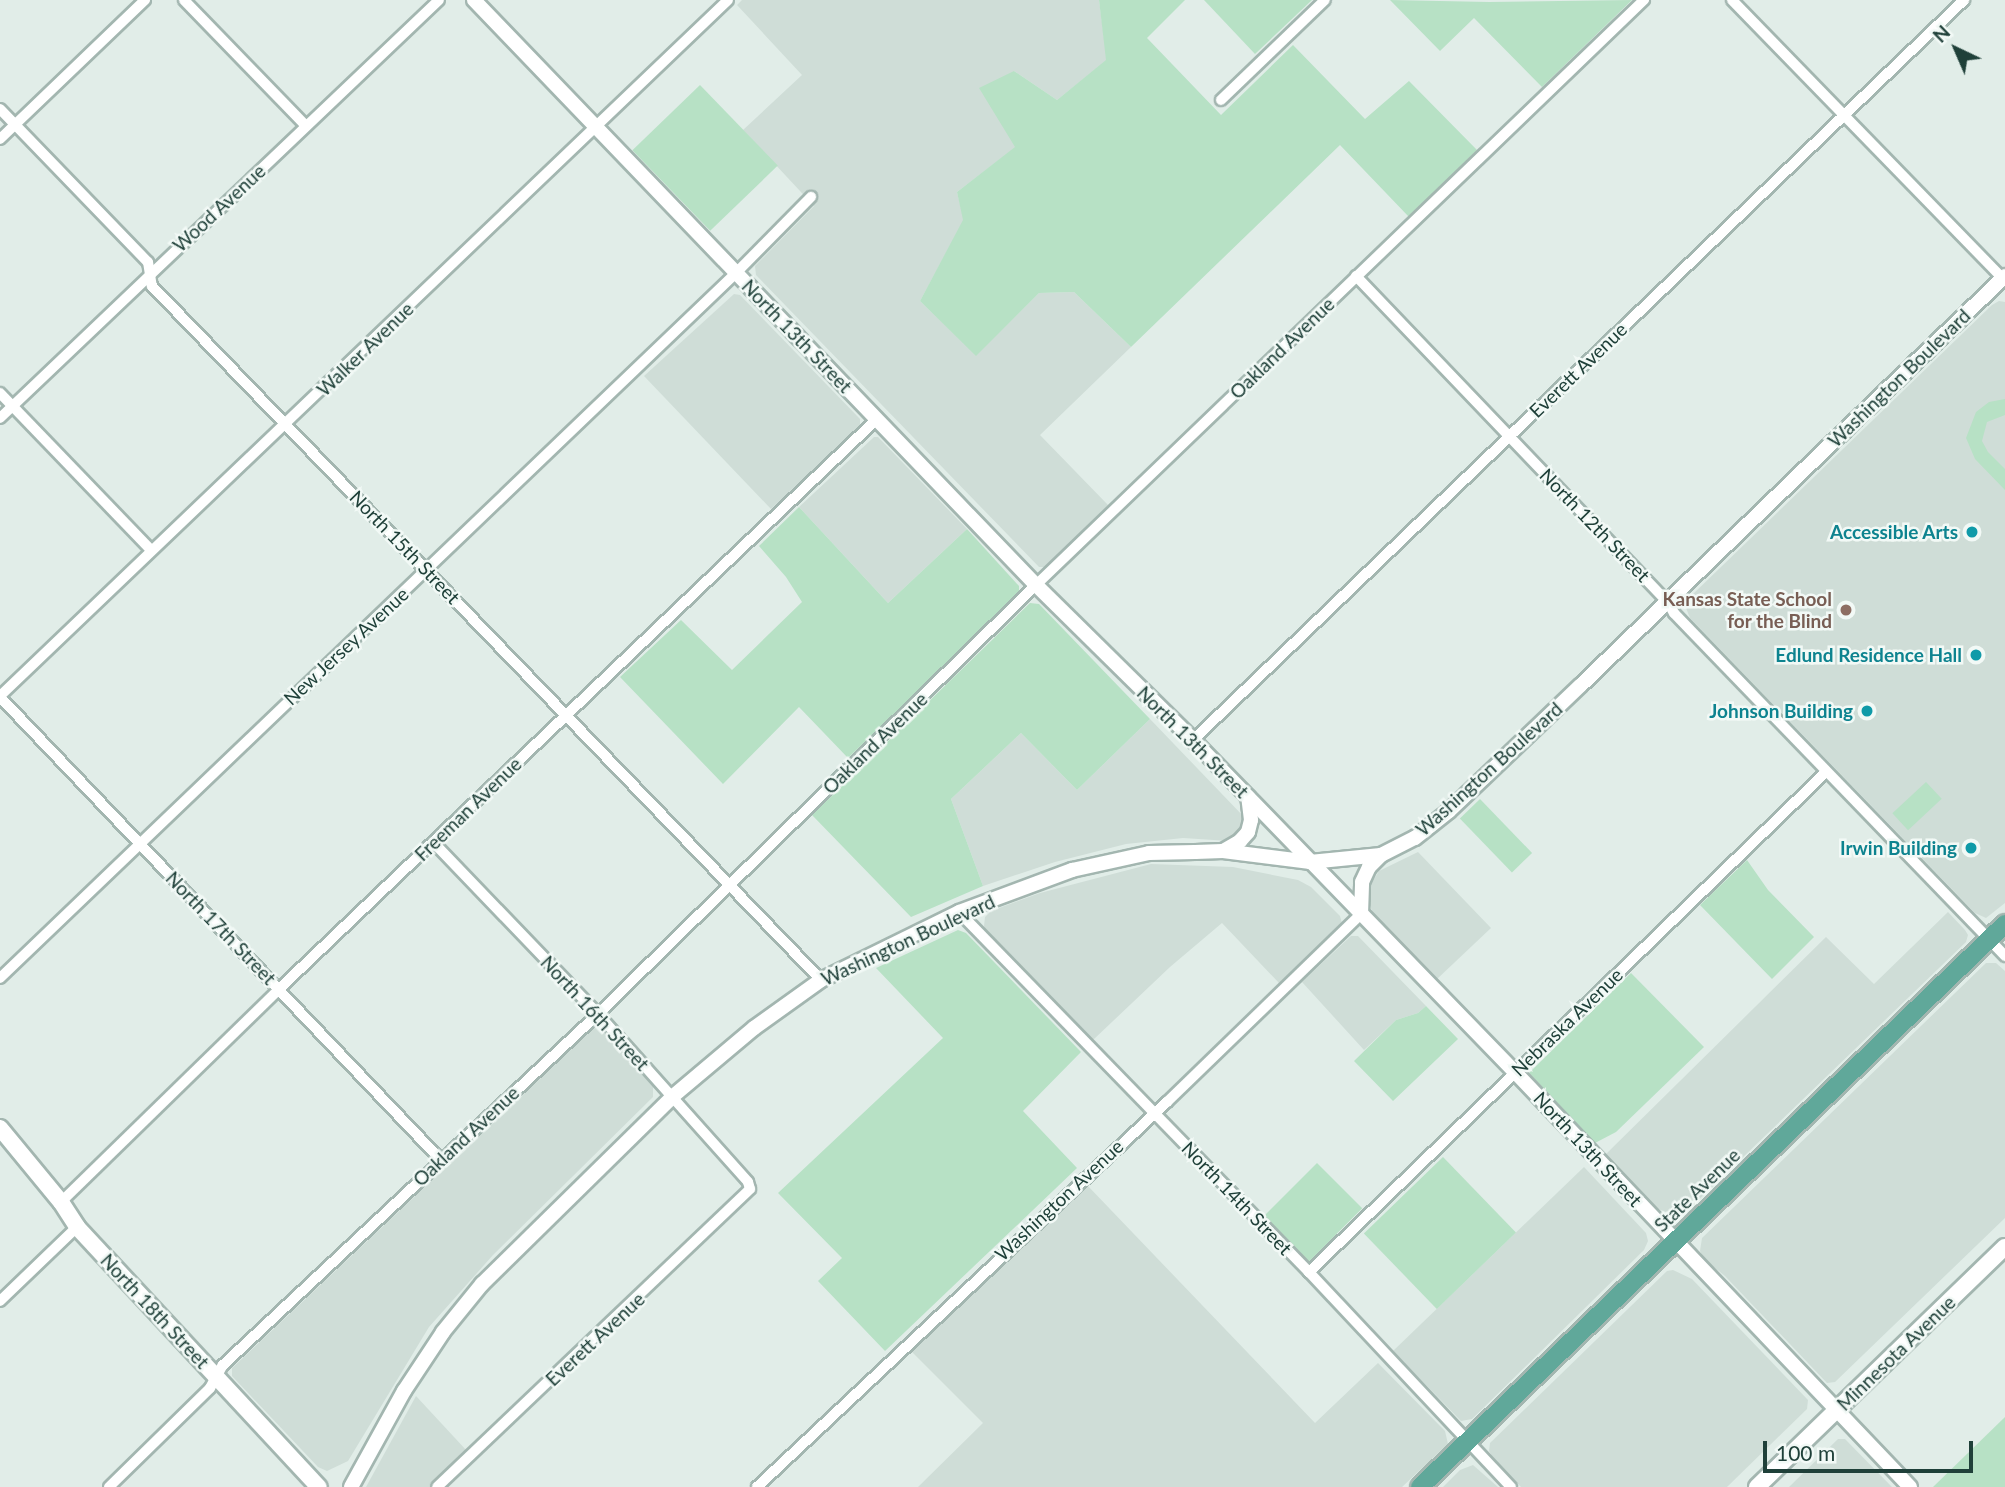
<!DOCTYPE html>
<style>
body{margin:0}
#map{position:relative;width:2005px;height:1487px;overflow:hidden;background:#e1ede8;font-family:Lato,sans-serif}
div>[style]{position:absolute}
.built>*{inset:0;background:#cfddd7}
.green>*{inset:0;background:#b7e1c5;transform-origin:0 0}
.roads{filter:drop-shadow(2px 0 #a3b6b0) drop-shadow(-2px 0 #a3b6b0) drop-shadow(0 2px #a3b6b0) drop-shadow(0 -2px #a3b6b0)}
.minor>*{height:10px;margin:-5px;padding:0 5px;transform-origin:5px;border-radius:5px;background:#fff}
.tertiary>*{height:14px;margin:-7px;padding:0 7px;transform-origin:7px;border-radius:7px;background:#fff}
.secondary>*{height:16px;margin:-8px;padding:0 8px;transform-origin:8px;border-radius:8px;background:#fff}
.primary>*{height:18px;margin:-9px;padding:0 9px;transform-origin:9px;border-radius:9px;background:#60a89a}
.dots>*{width:19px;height:19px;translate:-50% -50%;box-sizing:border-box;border:4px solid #f2f9f6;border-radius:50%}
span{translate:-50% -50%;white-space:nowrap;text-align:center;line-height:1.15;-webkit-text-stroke:5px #f2f9f6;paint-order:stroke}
.street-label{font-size:19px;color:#1f4039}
.culture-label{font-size:19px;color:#0d838f;font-weight:700}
.right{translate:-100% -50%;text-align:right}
.education-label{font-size:19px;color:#785e54;font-weight:700}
.north{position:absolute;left:1921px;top:14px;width:70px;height:70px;-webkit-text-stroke:5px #f2f9f6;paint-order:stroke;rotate:316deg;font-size:19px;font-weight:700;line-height:28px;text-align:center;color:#1f4039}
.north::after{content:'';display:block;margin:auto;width:24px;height:32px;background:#1f4039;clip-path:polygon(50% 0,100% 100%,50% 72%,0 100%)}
.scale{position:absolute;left:1763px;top:1441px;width:210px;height:32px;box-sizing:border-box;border:4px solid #1f4039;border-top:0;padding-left:9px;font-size:21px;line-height:24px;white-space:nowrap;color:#1f4039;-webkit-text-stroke:5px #f2f9f6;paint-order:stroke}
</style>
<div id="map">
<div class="built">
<div style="clip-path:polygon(742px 0,1099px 0,1107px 60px,1057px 100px,1014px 71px,1016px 147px,957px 192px,964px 220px,920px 301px,976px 355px,1039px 293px,1074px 292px,1131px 347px,1040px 435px,1108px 505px,1045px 567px,1039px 567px,756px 275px,755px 266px,814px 206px,743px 130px,802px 75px,737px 5px)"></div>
<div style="clip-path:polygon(734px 294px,740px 295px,860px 419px,860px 426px,771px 509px,644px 376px)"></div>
<div style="clip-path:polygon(1999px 301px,2005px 302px,2005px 903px,1986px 918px,1975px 913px,1690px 618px,1686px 608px,1693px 594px,1992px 305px)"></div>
<div style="clip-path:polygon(874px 437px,878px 437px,967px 529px,888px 603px,799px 507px)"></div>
<div style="clip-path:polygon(1150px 719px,1245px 818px,1245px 827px,1240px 835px,1229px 841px,1183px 838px,1126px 844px,1055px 862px,983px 886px,951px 799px,1021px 733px,1077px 790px)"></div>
<div style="clip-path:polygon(1418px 852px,1491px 928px,1436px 980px,1374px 915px,1369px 904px,1371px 884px,1379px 871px)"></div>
<div style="clip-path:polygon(1151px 864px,1233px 867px,1298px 880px,1311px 887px,1340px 916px,1342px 923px,1279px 983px,1222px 923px,1170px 967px,1093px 1040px,987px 933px,984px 926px,985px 917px,991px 911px,1040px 893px)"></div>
<div style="clip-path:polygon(1948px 912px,1965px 930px,1968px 935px,1966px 942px,1684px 1214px,1674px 1215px,1658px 1209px,1606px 1154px,1826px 937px,1874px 984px)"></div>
<div style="clip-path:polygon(1351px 936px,1358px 936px,1426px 1006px,1418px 1013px,1396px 1020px,1364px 1050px,1302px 982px)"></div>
<div style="clip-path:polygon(1986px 963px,1996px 963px,2005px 971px,2005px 1218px,1835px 1382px,1827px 1383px,1725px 1276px,1704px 1259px,1700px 1251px,1702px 1238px)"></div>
<div style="clip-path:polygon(595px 1027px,603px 1031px,653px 1087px,653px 1097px,493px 1255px,429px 1327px,348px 1461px,327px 1471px,318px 1467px,232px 1376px,232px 1368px)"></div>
<div style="clip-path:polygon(1584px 1167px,1646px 1233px,1648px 1241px,1644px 1250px,1472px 1419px,1461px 1421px,1393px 1351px)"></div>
<div style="clip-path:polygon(1087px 1185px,1315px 1423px,1378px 1363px,1445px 1431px,1448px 1444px,1402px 1487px,918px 1487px,983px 1423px,911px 1351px)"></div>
<div style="clip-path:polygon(1673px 1270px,1692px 1279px,1808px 1400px,1807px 1409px,1727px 1487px,1521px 1487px,1495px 1461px,1489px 1451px,1490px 1443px,1667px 1271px)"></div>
<div style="clip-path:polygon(416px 1396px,467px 1451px,429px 1487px,366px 1487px)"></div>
<div style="clip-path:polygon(1838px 1439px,1845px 1439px,1892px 1487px,1789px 1487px)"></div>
<div style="clip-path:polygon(1473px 1465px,1498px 1487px,1443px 1487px,1460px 1470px)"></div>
</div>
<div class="green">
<div style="clip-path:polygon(1099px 0,1185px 0,1147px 38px,1221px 115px,1293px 45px,1365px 119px,1409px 81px,1477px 150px,1409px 217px,1340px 145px,1131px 347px,1074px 292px,1039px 293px,976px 356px,920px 301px,963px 220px,957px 192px,1015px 147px,979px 88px,1014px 71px,1057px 100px,1106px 60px)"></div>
<div style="clip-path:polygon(1204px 0,1312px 0,1255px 54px)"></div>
<div style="clip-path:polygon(1390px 0,1489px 2px,1632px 0,1542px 87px,1474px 18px,1440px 51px)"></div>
<div style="left:700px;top:85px;width:112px;height:94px;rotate:46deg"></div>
<div style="clip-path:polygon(2005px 399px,2005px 415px,1987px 422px,1982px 441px,1988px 452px,2005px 469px,2005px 490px,1975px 459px,1966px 438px,1976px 412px,1989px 402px)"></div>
<div style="clip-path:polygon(799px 507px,888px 603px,967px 529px,1019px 586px,1019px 593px,848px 758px,799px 707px,723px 784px,620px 677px,681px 620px,732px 670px,802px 602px,786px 577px,759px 546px)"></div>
<div style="clip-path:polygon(1030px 603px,1039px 604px,1150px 719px,1077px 790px,1021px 733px,951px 799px,983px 886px,911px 917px,812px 815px)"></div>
<div style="left:1926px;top:782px;width:23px;height:46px;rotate:47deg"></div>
<div style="left:1480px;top:799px;width:75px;height:28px;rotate:46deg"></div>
<div style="clip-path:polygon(1747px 860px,1768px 890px,1814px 937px,1772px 979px,1700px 905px)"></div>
<div style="clip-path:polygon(958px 930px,966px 933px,1081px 1052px,1023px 1111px,1077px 1168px,885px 1351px,818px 1281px,842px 1258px,778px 1193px,943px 1038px,876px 968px)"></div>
<div style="clip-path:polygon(1631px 973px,1704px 1047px,1616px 1132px,1595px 1143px,1529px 1073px)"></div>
<div style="clip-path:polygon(1426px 1006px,1458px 1039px,1393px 1101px,1354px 1061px,1396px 1020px,1418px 1013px)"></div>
<div style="left:1443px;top:1157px;width:105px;height:110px;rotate:46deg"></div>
<div style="left:1317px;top:1163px;width:64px;height:77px;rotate:45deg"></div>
<div style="clip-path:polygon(2005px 1417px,2005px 1487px,1933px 1487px)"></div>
</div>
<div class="roads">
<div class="minor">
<div style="left:184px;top:0;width:175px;rotate:45.9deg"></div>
<div style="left:1732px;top:0;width:392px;rotate:45.8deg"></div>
<div style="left:1221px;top:100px;width:144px;rotate:-43.9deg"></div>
<div style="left:0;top:109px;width:213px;rotate:46deg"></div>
<div style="left:148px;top:262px;width:24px;rotate:81deg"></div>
<div style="left:152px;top:286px;width:964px;rotate:46.05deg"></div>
<div style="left:0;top:139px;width:201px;rotate:-43.8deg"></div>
<div style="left:1356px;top:276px;width:450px;rotate:46.3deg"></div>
<div style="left:1667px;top:601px;width:14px;rotate:60deg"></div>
<div style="left:1674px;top:613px;width:477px;rotate:46deg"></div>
<div style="left:0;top:393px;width:218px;rotate:46.1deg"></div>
<div style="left:0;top:418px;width:606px;rotate:-43.6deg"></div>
<div style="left:0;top:696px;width:1007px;rotate:-43.71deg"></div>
<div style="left:0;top:697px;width:638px;rotate:46.4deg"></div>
<div style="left:1193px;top:740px;width:1069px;rotate:-43.82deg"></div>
<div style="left:434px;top:843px;width:237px;rotate:46.2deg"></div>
<div style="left:598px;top:1014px;width:225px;rotate:48.2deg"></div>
<div style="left:748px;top:1182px;width:7px;rotate:74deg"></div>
<div style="left:750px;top:1189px;width:432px;rotate:136.4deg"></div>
<div style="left:959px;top:912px;width:502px;rotate:45.81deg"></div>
<div style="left:1309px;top:1272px;width:295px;rotate:46.8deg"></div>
<div style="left:0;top:978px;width:1019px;rotate:-43.77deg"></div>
<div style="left:736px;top:273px;width:107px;rotate:-45.4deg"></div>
<div style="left:61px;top:1202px;width:305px;rotate:-44.3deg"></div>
<div style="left:279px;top:989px;width:826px;rotate:-43.63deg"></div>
<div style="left:1309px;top:1272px;width:719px;rotate:-44.04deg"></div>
<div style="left:0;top:1301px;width:107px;rotate:-43.9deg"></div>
<div style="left:109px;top:1487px;width:141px;rotate:-44.4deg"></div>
<div style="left:210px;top:1388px;width:26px;rotate:-61deg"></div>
<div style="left:223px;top:1365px;width:514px;rotate:-43.11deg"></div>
<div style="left:598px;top:1014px;width:613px;rotate:-44.41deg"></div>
<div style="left:1036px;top:585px;width:844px;rotate:-43.9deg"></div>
<div style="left:757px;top:1487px;width:562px;rotate:-43.2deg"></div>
<div style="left:1167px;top:1102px;width:270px;rotate:-44.1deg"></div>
</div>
<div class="tertiary">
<div style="left:474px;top:0;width:811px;rotate:46.15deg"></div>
<div style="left:1036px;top:585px;width:221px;rotate:44.6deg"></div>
<div style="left:1193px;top:740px;width:463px;rotate:45.9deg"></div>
<div style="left:1515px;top:1072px;width:573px;rotate:46.41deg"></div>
<div style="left:1223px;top:851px;width:20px;rotate:-30deg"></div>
<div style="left:1240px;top:841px;width:12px;rotate:-48deg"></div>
<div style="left:1248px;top:832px;width:12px;rotate:-76deg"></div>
<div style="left:1251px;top:820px;width:23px;rotate:-97deg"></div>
<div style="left:1361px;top:914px;width:32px;rotate:-88deg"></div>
<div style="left:1362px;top:882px;width:17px;rotate:-65deg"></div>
<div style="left:1369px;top:867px;width:17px;rotate:-45deg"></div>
<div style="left:351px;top:1487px;width:110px;rotate:-61.1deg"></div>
<div style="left:404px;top:1391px;width:71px;rotate:-56.5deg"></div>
<div style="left:443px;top:1332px;width:62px;rotate:-50.9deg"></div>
<div style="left:482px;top:1284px;width:267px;rotate:-44.5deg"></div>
<div style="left:672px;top:1097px;width:107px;rotate:-40.1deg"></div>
<div style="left:754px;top:1028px;width:82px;rotate:-35.6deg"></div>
<div style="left:821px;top:980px;width:154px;rotate:-26.2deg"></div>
<div style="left:959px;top:912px;width:121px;rotate:-20.4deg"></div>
<div style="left:1072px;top:870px;width:79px;rotate:-12.4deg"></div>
<div style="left:1149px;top:853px;width:46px;rotate:-1.2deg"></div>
<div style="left:1195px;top:852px;width:28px;rotate:-2deg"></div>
<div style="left:1223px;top:851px;width:88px;rotate:7.2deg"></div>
<div style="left:1310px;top:862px;width:71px;rotate:-5.6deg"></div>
<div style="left:1381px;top:855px;width:38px;rotate:-27deg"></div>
<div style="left:1415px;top:838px;width:43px;rotate:-38.5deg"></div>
<div style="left:1449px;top:811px;width:182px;rotate:-43.7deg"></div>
<div style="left:1581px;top:685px;width:589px;rotate:-43.97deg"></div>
</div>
<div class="secondary">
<div style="left:0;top:1128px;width:96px;rotate:50.5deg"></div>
<div style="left:61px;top:1202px;width:30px;rotate:57deg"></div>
<div style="left:77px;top:1227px;width:355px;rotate:47.1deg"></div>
<div style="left:1757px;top:1487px;width:345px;rotate:-44.1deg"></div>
</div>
<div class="primary">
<div style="left:1420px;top:1487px;width:812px;rotate:-43.9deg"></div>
</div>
</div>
<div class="dots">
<div style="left:1972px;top:532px;background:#0f9aa8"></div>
<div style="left:1846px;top:610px;background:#8d6e63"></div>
<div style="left:1976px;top:655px;background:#0f9aa8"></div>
<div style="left:1867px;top:711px;background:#0f9aa8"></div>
<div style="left:1971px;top:848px;background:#0f9aa8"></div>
</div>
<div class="street-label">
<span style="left:219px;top:208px;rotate:-43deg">Wood Avenue</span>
<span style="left:797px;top:336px;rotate:46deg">North 13th Street</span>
<span style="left:1282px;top:348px;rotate:-44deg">Oakland Avenue</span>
<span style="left:365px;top:349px;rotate:-44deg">Walker Avenue</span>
<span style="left:1578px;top:370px;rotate:-44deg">Everett Avenue</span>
<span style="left:1899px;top:378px;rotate:-44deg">Washington Boulevard</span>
<span style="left:1595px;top:525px;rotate:46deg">North 12th Street</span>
<span style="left:405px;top:547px;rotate:46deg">North 15th Street</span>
<span style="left:346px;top:646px;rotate:-43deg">New Jersey Avenue</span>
<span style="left:1193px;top:742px;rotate:45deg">North 13th Street</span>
<span style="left:875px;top:743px;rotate:-44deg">Oakland Avenue</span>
<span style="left:1489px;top:769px;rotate:-42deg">Washington Boulevard</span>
<span style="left:468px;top:809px;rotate:-44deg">Freeman Avenue</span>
<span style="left:221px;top:928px;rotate:46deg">North 17th Street</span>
<span style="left:908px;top:940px;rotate:-25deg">Washington Boulevard</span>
<span style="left:595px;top:1013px;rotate:47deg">North 16th Street</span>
<span style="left:1567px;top:1022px;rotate:-44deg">Nebraska Avenue</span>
<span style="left:466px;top:1136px;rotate:-43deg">Oakland Avenue</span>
<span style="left:1588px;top:1149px;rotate:47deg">North 13th Street</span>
<span style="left:1697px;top:1190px;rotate:-44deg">State Avenue</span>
<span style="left:1237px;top:1198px;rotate:46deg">North 14th Street</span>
<span style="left:1059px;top:1200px;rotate:-43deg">Washington Avenue</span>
<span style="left:155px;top:1311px;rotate:47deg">North 18th Street</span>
<span style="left:595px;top:1339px;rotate:-43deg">Everett Avenue</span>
<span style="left:1896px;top:1353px;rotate:-44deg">Minnesota Avenue</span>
</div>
<div class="culture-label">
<span class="right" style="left:1958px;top:532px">Accessible Arts</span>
<span class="right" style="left:1962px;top:655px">Edlund Residence Hall</span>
<span class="right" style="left:1853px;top:711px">Johnson Building</span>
<span class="right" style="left:1957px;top:848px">Irwin Building</span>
</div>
<div class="education-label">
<span class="right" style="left:1832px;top:610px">Kansas State School<br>for the Blind</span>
</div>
<div class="north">N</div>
<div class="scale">100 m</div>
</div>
